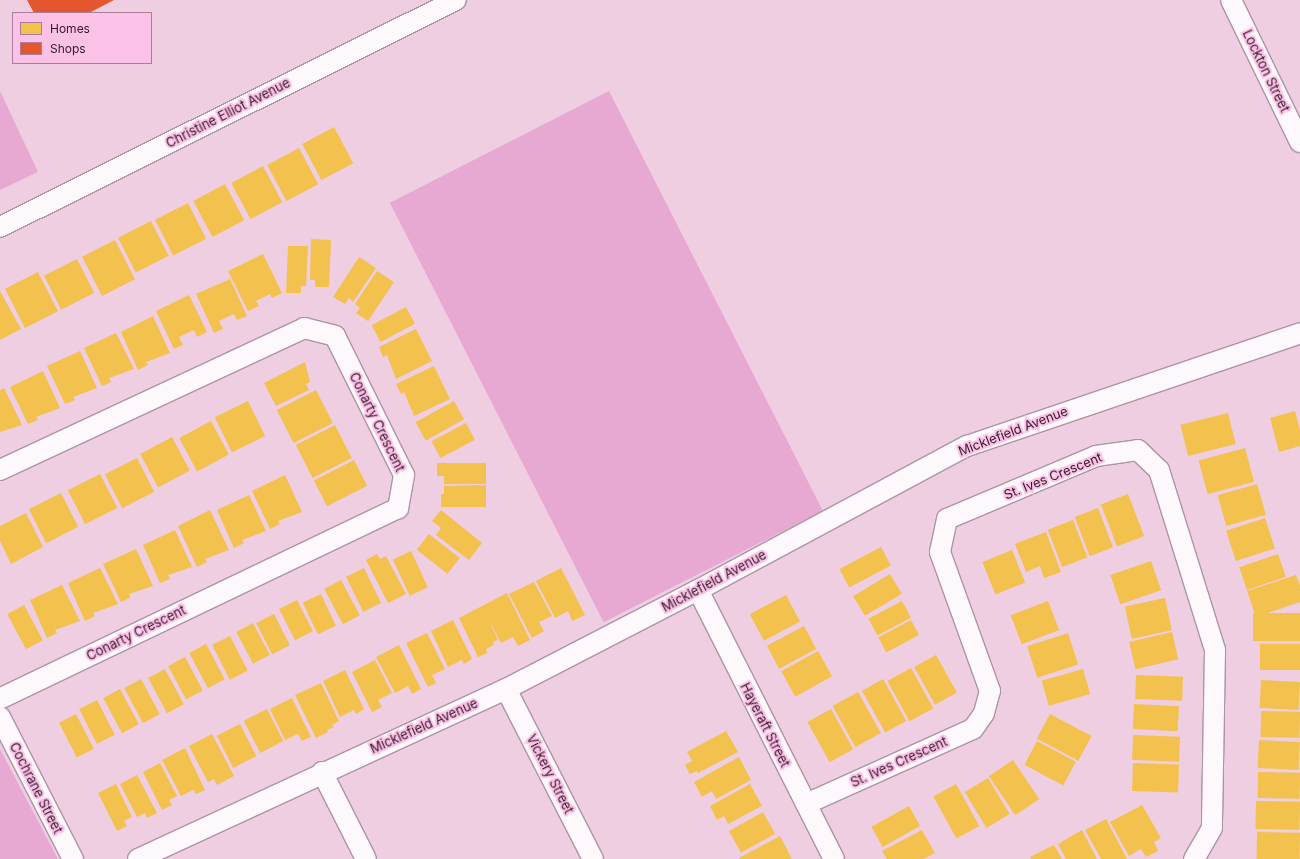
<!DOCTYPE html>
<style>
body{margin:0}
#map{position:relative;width:1300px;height:859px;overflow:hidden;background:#efcee2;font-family:Inter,sans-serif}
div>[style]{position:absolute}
.green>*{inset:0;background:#e7a9d1;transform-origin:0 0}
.homes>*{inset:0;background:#f2c14e;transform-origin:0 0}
.shops>*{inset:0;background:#e4572e}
.roads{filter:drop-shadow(1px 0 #ac94a3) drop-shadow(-1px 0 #ac94a3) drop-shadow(0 1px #ac94a3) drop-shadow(0 -1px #ac94a3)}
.minor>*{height:20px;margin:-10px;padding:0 10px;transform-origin:10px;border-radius:10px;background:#fdf8fb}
span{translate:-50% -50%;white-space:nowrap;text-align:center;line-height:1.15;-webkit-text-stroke:4px #fcc1e6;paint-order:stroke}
.street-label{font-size:13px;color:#301a28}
.legend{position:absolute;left:12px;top:12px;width:140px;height:52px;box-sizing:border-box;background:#fcc1e6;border:1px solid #aa7e9a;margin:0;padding:5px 7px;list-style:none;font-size:12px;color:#301a28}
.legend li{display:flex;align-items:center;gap:8px;height:20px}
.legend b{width:20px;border:1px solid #aa7e9a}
</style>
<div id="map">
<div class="green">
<div style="clip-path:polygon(0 91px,38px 172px,0 190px)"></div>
<div style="left:609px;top:91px;width:471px;height:246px;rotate:63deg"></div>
<div style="clip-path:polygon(0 749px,58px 859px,0 859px)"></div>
</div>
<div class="homes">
<div style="left:334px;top:127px;width:41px;height:36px;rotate:62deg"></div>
<div style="left:299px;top:148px;width:41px;height:36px;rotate:62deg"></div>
<div style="left:263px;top:166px;width:41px;height:36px;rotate:62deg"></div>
<div style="left:225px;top:184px;width:41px;height:36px;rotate:62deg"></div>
<div style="left:188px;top:203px;width:40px;height:37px;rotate:63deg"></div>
<div style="left:151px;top:221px;width:39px;height:37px;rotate:63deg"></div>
<div style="clip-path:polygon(311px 239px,331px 240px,329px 287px,315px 287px,315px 280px,310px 280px)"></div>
<div style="left:115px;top:240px;width:44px;height:37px;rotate:63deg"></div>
<div style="clip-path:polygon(288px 246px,308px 246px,306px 286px,301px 286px,301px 293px,286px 293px)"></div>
<div style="clip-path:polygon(263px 254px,282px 293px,272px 298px,270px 294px,256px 301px,259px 306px,248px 311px,228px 271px)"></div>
<div style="clip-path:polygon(359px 257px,376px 268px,353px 302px,349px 298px,345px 304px,333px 297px)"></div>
<div style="left:77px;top:259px;width:38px;height:37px;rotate:63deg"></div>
<div style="clip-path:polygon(377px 271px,394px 282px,368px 321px,356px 313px,360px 308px,355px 304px)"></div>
<div style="left:38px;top:272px;width:44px;height:37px;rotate:63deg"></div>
<div style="clip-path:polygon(230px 279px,247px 316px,237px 320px,234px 314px,219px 321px,223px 329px,214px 333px,196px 294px)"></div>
<div style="clip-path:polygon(0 291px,21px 329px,0 340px)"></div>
<div style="clip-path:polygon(189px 295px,207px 332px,197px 337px,194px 330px,179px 337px,183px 345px,174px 349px,156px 311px)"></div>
<div style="left:406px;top:307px;width:19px;height:39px;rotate:62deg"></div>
<div style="clip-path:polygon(153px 316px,170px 353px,146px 362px,148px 365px,138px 370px,121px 332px)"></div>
<div style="clip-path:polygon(416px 329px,432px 361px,396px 379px,387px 355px,383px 357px,379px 347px)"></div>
<div style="clip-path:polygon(116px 333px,134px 369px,109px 378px,111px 382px,102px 386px,84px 348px)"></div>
<div style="clip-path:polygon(80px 351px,97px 388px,73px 397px,75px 400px,65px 404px,47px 366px)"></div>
<div style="clip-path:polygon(305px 362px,310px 382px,306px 384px,309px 390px,276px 406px,264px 383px)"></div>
<div style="clip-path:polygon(434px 366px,450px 399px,414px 416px,404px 392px,401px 394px,396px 384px)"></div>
<div style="clip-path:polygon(43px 371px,60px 408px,36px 417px,38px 420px,28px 424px,10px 387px)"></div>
<div style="clip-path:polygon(4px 388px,22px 425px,0 432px,0 390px)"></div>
<div style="left:316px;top:390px;width:37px;height:44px;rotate:63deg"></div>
<div style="left:248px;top:401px;width:39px;height:37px;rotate:64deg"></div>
<div style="left:454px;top:401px;width:21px;height:44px;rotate:61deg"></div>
<div style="clip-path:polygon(1295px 411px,1300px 430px,1300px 446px,1279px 452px,1270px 418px)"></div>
<div style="left:1228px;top:413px;width:32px;height:49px;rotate:76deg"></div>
<div style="left:211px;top:421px;width:38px;height:36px;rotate:62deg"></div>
<div style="left:466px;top:423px;width:19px;height:39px;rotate:62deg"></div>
<div style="left:335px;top:425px;width:37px;height:44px;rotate:63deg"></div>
<div style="left:172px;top:437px;width:38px;height:36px;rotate:62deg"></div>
<div style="left:1245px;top:448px;width:35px;height:48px;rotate:75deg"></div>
<div style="left:137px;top:458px;width:38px;height:36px;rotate:63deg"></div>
<div style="left:354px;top:460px;width:29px;height:45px;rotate:63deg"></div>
<div style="clip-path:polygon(437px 463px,486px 463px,486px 484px,444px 484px,444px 476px,437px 476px)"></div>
<div style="left:100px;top:474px;width:38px;height:36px;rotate:63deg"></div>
<div style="clip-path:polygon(285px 475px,302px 512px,278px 521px,280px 524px,270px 529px,252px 491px)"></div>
<div style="left:1257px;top:484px;width:32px;height:41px;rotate:74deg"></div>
<div style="clip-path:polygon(486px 485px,486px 507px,441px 507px,441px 494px,444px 494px,444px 486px)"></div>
<div style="left:61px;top:493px;width:38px;height:36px;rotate:63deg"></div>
<div style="left:1128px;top:494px;width:45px;height:29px;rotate:69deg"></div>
<div style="clip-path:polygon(249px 495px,266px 531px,242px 540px,244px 543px,234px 548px,217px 510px)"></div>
<div style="left:1098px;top:508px;width:42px;height:25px;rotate:69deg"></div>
<div style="clip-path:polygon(210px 510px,229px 550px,205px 559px,207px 562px,197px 567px,178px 526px)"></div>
<div style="clip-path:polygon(441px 510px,482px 543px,469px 560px,436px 535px,441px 528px,432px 521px)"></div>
<div style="clip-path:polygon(26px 513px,43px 547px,11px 564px,0 541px,0 526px)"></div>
<div style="left:1265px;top:518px;width:32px;height:41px;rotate:72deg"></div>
<div style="left:1073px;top:520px;width:40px;height:27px;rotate:69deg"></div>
<div style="clip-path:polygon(175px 530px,192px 567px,168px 575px,170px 579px,160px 583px,143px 545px)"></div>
<div style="clip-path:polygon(1046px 532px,1061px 572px,1044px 578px,1040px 566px,1026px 572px,1015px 544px)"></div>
<div style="left:429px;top:534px;width:39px;height:20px;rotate:38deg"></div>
<div style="left:881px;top:547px;width:21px;height:47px;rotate:62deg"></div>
<div style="clip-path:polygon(136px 549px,153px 586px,129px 594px,130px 598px,121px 602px,103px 564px)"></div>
<div style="left:1012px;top:550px;width:35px;height:32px;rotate:68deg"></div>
<div style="left:411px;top:551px;width:40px;height:20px;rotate:65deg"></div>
<div style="clip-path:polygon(377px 554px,380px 559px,386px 556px,406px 594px,388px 603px,366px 560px)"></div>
<div style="left:1278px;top:554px;width:24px;height:41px;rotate:71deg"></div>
<div style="left:1151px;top:561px;width:31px;height:43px;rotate:71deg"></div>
<div style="clip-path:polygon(100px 568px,118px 604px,93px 613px,95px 616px,85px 621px,68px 583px)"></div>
<div style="left:364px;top:568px;width:39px;height:20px;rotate:64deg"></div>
<div style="clip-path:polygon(561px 568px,585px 615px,572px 621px,568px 611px,555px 618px,536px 581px)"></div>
<div style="left:890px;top:574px;width:23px;height:43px;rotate:59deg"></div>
<div style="clip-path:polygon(1296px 575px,1300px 586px,1300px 602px,1256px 617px,1247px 591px)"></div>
<div style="left:341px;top:580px;width:40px;height:19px;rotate:62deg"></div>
<div style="clip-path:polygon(534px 582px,552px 616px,539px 622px,544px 631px,532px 638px,509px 594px)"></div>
<div style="clip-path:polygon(62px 585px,80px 621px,55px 630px,57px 633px,47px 638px,30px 600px)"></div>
<div style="clip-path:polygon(507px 593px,530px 640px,518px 646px,513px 637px,501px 643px,488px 618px,498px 640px,493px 642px,494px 645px,486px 649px,487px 653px,478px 657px,459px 618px)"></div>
<div style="left:321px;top:594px;width:35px;height:20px;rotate:65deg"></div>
<div style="left:786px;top:595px;width:30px;height:41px;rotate:62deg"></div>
<div style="left:1165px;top:598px;width:33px;height:41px;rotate:78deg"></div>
<div style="left:297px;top:600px;width:35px;height:20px;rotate:63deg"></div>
<div style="left:902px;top:601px;width:19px;height:38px;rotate:62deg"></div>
<div style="left:1048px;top:601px;width:31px;height:40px;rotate:69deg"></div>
<div style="left:24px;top:605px;width:40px;height:19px;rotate:62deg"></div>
<div style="left:1300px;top:613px;width:28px;height:47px;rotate:90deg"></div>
<div style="left:274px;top:614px;width:35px;height:20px;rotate:63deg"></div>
<div style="clip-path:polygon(453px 620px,472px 659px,464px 664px,462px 660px,448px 667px,431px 631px)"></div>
<div style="left:911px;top:620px;width:17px;height:37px;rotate:62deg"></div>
<div style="left:253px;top:623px;width:36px;height:19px;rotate:62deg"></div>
<div style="left:804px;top:626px;width:26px;height:42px;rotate:62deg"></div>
<div style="left:1172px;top:632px;width:28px;height:44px;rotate:77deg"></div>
<div style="clip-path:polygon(427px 633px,445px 669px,432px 675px,436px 683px,428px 687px,406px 643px)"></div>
<div style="left:1068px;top:633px;width:33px;height:43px;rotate:72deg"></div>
<div style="left:230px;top:636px;width:39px;height:20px;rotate:63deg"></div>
<div style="left:206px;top:644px;width:40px;height:19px;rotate:62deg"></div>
<div style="left:1300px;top:644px;width:26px;height:40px;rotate:90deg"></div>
<div style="clip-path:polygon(399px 645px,421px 689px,412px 694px,408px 686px,395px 693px,376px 657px)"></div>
<div style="left:818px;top:651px;width:29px;height:42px;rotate:61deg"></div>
<div style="left:936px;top:655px;width:43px;height:25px;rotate:61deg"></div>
<div style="left:185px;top:657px;width:38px;height:19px;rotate:62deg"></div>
<div style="clip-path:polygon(375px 660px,392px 693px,378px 700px,382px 707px,372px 712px,352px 672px)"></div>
<div style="left:911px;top:668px;width:46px;height:27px;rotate:61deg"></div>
<div style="left:165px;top:669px;width:40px;height:19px;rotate:62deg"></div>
<div style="left:1083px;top:669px;width:26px;height:43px;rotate:74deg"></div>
<div style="clip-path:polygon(345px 670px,364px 709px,356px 714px,354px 710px,340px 717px,323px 681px)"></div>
<div style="left:1136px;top:675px;width:47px;height:24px;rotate:2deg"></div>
<div style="left:141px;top:679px;width:40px;height:19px;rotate:62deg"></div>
<div style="left:883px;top:679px;width:48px;height:24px;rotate:61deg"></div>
<div style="left:1261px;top:680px;width:39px;height:28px;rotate:3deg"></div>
<div style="clip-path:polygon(321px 683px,339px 721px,332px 725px,334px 727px,327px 730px,328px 732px,316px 738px,295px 695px)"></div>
<div style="left:120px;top:689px;width:40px;height:19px;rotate:62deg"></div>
<div style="left:858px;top:692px;width:47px;height:29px;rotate:61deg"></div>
<div style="clip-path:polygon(292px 698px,311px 737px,302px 741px,298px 734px,285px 740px,270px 709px)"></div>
<div style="left:97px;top:700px;width:39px;height:20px;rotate:63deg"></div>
<div style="left:1134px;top:704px;width:45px;height:25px;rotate:3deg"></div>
<div style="left:267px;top:709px;width:36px;height:26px;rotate:63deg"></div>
<div style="left:831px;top:709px;width:46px;height:27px;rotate:61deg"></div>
<div style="left:1261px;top:711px;width:39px;height:26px;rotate:1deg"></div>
<div style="left:76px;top:714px;width:39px;height:19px;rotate:63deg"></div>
<div style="left:1050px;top:714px;width:47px;height:28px;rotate:28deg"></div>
<div style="left:240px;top:724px;width:36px;height:26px;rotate:63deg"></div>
<div style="clip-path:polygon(726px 731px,738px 752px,698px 773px,697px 771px,690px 774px,685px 765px,692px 761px,687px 752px)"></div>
<div style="clip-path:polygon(212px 734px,234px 776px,217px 785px,214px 779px,208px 782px,189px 746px)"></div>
<div style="left:1133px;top:735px;width:47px;height:25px;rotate:2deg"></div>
<div style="left:1259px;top:740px;width:41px;height:28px;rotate:3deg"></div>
<div style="left:1037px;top:741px;width:44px;height:27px;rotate:28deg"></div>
<div style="clip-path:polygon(185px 748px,205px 790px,196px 794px,193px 790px,181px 796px,162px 760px)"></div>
<div style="clip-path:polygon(739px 757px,751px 780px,716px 799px,712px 791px,702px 797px,694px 782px)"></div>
<div style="left:1013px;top:760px;width:47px;height:29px;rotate:56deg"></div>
<div style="clip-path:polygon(160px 763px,177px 796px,169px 800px,172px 805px,162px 810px,143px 772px)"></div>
<div style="left:1133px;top:763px;width:46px;height:28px;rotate:2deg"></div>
<div style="left:1258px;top:772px;width:42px;height:26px;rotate:1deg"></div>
<div style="clip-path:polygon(137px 775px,157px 813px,147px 818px,145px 813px,137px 817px,120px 784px)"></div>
<div style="left:988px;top:778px;width:42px;height:27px;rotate:59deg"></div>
<div style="clip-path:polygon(116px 784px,132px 817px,124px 821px,127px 826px,117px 831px,98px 793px)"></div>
<div style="clip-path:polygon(750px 784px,762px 806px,728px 824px,724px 816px,717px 820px,710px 806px)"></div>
<div style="left:956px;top:784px;width:48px;height:26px;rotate:61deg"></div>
<div style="left:1256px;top:801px;width:44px;height:28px;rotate:1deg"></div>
<div style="clip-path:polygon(1142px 805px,1161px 838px,1154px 842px,1158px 851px,1146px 857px,1141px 849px,1129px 856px,1110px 822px)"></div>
<div style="left:909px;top:806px;width:23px;height:43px;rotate:61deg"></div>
<div style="left:763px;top:812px;width:25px;height:39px;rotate:61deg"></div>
<div style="clip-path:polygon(1106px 819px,1127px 859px,1101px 859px,1085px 830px)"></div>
<div style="clip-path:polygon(922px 830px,935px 853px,923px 859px,887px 859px,882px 851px)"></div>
<div style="clip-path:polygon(1082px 830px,1097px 859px,1066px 859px,1058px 844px)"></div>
<div style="left:1257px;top:832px;width:43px;height:27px;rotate:1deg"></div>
<div style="clip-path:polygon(780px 836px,792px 859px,740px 859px,739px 858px)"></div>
<div style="clip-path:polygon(1054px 845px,1062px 859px,1031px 859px,1030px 857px)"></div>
</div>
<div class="shops">
<div style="clip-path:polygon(27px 0,114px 0,89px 13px,34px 13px)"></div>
</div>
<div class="roads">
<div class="minor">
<div style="left:1231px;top:0;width:158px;rotate:64.1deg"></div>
<div style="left:0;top:227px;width:509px;rotate:-26.46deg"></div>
<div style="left:0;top:470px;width:336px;rotate:-25deg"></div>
<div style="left:304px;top:328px;width:32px;rotate:14deg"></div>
<div style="left:335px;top:336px;width:155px;rotate:63.6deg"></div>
<div style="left:404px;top:475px;width:34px;rotate:100deg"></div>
<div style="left:398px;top:508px;width:441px;rotate:154.4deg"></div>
<div style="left:698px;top:590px;width:301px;rotate:63.2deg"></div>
<div style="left:506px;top:689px;width:191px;rotate:62.9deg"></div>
<div style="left:0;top:717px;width:160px;rotate:62.8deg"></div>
<div style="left:322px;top:772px;width:97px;rotate:63.2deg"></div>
<div style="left:806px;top:804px;width:183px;rotate:-24.2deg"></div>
<div style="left:973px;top:729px;width:19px;rotate:-55deg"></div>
<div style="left:984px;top:713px;width:23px;rotate:-75deg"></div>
<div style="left:990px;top:691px;width:148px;rotate:-109.8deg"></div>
<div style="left:940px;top:552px;width:34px;rotate:-78deg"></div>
<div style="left:947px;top:519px;width:162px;rotate:-22.9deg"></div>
<div style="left:1096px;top:456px;width:42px;rotate:-8.1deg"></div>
<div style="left:1138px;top:450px;width:29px;rotate:44deg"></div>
<div style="left:1159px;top:470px;width:189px;rotate:72.7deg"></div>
<div style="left:1215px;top:650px;width:178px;rotate:91deg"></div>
<div style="left:1212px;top:828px;width:36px;rotate:120deg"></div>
<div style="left:138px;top:859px;width:405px;rotate:-24.8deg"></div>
<div style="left:506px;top:689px;width:216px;rotate:-27.3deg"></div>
<div style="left:698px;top:590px;width:305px;rotate:-28.2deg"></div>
<div style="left:967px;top:446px;width:352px;rotate:-18.7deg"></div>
</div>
</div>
<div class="street-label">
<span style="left:1266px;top:71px;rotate:64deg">Lockton Street</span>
<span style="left:228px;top:113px;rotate:-27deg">Christine Elliot Avenue</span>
<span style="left:377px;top:422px;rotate:64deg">Conarty Crescent</span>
<span style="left:1013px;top:431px;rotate:-21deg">Micklefield Avenue</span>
<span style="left:1053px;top:476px;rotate:-22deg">St. Ives Crescent</span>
<span style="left:714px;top:581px;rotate:-28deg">Micklefield Avenue</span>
<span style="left:136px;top:633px;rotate:-26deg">Conarty Crescent</span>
<span style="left:765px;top:725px;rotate:63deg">Hayeraft Street</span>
<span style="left:424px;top:726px;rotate:-24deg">Micklefield Avenue</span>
<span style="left:899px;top:762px;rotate:-24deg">St. Ives Crescent</span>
<span style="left:550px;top:774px;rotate:63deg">Vickery Street</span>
<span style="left:36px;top:788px;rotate:63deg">Cochrane Street</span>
</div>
<ul class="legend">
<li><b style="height:11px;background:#f2c14e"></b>Homes</li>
<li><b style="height:11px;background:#e4572e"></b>Shops</li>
</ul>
</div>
